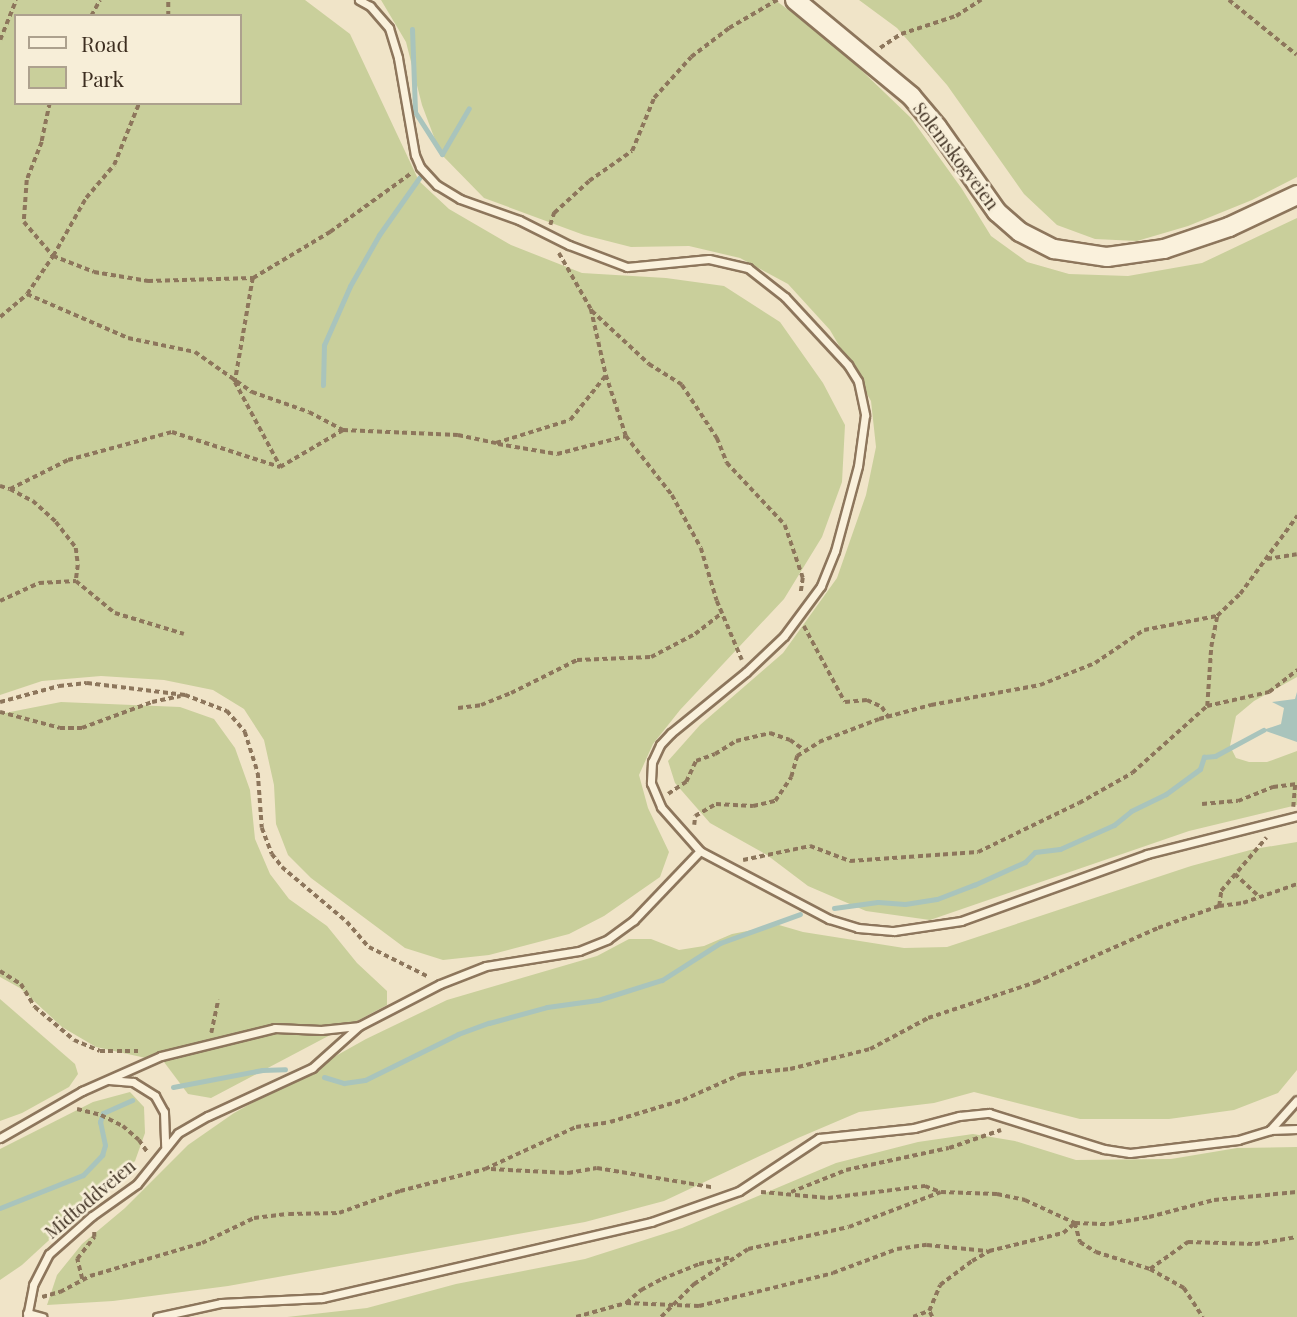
<!DOCTYPE html>
<style>
body{margin:0}
#map{position:relative;width:1297px;height:1317px;overflow:hidden;background:#f0e4c8;font-family:"Playfair Display",serif}
div>[style]{position:absolute}
.green>*{inset:0;background:#c9cf9b}
.water>*{inset:0;background:#a9c4bc}
.stream>*{height:5px;margin:-2.5px;padding:0 2.5px;transform-origin:2.5px;border-radius:2.5px;background:#a9c4bc}
.path>*{height:3.5px;margin-top:-1.75px;transform-origin:0;background:repeating-linear-gradient(90deg,#8d765c 0 5px,transparent 0 8.5px)}
.roads{filter:drop-shadow(2px 0 #8d765c) drop-shadow(-2px 0 #8d765c) drop-shadow(0 2px #8d765c) drop-shadow(0 -2px #8d765c)}
.service>*{height:7px;margin:-3.5px;padding:0 3.5px;transform-origin:3.5px;border-radius:3.5px;background:#faf1dc}
.tertiary>*{height:18px;margin:-9px;padding:0 9px;transform-origin:9px;border-radius:9px;background:#faf1dc}
span{translate:-50% -50%;white-space:nowrap;text-align:center;line-height:1.15;-webkit-text-stroke:5px #f7eed8;paint-order:stroke}
.street-label{font-size:18px;color:#3d2e20}
.legend{position:absolute;left:14px;top:14px;width:228px;height:91px;box-sizing:border-box;background:#f7eed8;border:2px solid #ada18e;margin:0;padding:9px 12px;list-style:none;font-size:21px;color:#3d2e20}
.legend li{display:flex;align-items:center;gap:14px;height:35px}
.legend b{width:35px;border:2px solid #ada18e}
</style>
<div id="map">
<div class="green">
<div style="clip-path:polygon(evenodd,0 0,305px 0,350px 34px,419px 181px,449px 209px,511px 245px,582px 273px,666px 278px,724px 286px,780px 322px,823px 383px,845px 425px,842px 482px,822px 537px,784px 599px,680px 710px,653px 744px,639px 775px,648px 808px,669px 852px,660px 877px,604px 916px,569px 934px,489px 955px,443px 960px,405px 948px,311px 878px,288px 855px,276px 824px,274px 785px,264px 740px,244px 709px,213px 690px,164px 680px,101px 676px,42px 681px,0 695px,0 0,16px 16px,240px 16px,240px 103px,16px 103px,16px 16px)"></div>
<div style="clip-path:polygon(381px 0,775px 0,831px 41px,911px 118px,962px 189px,991px 236px,1027px 262px,1069px 274px,1128px 276px,1202px 263px,1297px 218px,1297px 677px,1254px 701px,1236px 716px,1230px 746px,1236px 758px,1249px 762px,1267px 762px,1297px 751px,1297px 805px,1189px 831px,930px 920px,866px 911px,808px 886px,767px 855px,710px 823px,675px 783px,668px 761px,700px 725px,783px 653px,837px 578px,866px 495px,876px 447px,871px 401px,830px 330px,788px 284px,740px 258px,689px 246px,631px 247px,584px 235px,484px 198px,440px 153px,422px 105px,406px 42px)"></div>
<div style="clip-path:polygon(859px 0,1297px 0,1297px 177px,1252px 200px,1188px 226px,1137px 241px,1095px 239px,1057px 225px,1024px 194px,947px 85px,897px 28px)"></div>
<div style="clip-path:polygon(61px 702px,180px 707px,214px 719px,235px 748px,250px 790px,255px 839px,270px 874px,289px 899px,327px 926px,357px 963px,387px 991px,387px 1005px,211px 1098px,188px 1094px,164px 1062px,96px 1047px,62px 1027px,20px 988px,0 977px,0 714px)"></div>
<div style="clip-path:polygon(1297px 842px,1297px 1070px,1278px 1093px,1234px 1110px,1169px 1119px,1080px 1119px,974px 1092px,934px 1103px,859px 1112px,798px 1138px,664px 1201px,585px 1222px,228px 1286px,113px 1301px,47px 1305px,57px 1275px,82px 1244px,125px 1208px,188px 1145px,234px 1113px,366px 1039px,447px 1000px,597px 956px,629px 939px,651px 939px,679px 950px,704px 946px,732px 934px,779px 925px,803px 932px,904px 948px,947px 947px,1191px 866px,1254px 849px)"></div>
<div style="clip-path:polygon(0 999px,75px 1064px,78px 1074px,69px 1087px,22px 1113px,0 1121px)"></div>
<div style="clip-path:polygon(130px 1092px,144px 1107px,145px 1133px,135px 1161px,22px 1265px,0 1280px,0 1149px,93px 1102px)"></div>
<div style="clip-path:polygon(973px 1134px,1015px 1141px,1076px 1160px,1171px 1159px,1237px 1148px,1297px 1147px,1297px 1317px,287px 1317px,367px 1308px,456px 1284px,585px 1259px,682px 1228px,836px 1163px,918px 1142px)"></div>
</div>
<div class="water">
<div style="clip-path:polygon(1297px 692px,1297px 742px,1263px 730px,1281px 724px,1284px 708px,1272px 702px,1295px 699px)"></div>
</div>
<div class="stream">
<div style="left:412px;top:29px;width:83px;rotate:87.9deg"></div>
<div style="left:415px;top:112px;width:50px;rotate:57.3deg"></div>
<div style="left:442px;top:154px;width:53px;rotate:-59.6deg"></div>
<div style="left:323px;top:385px;width:40px;rotate:-88.6deg"></div>
<div style="left:324px;top:345px;width:64px;rotate:-66.2deg"></div>
<div style="left:350px;top:286px;width:59px;rotate:-60.4deg"></div>
<div style="left:379px;top:235px;width:70px;rotate:-54.9deg"></div>
<div style="left:834px;top:908px;width:44px;rotate:-7.8deg"></div>
<div style="left:878px;top:902px;width:27px;rotate:4deg"></div>
<div style="left:905px;top:904px;width:32px;rotate:-9deg"></div>
<div style="left:937px;top:899px;width:40px;rotate:-21deg"></div>
<div style="left:974px;top:885px;width:56px;rotate:-24.3deg"></div>
<div style="left:1025px;top:862px;width:14px;rotate:-45deg"></div>
<div style="left:1035px;top:852px;width:25px;rotate:-7deg"></div>
<div style="left:1060px;top:849px;width:59px;rotate:-24deg"></div>
<div style="left:1114px;top:825px;width:22px;rotate:-39deg"></div>
<div style="left:1131px;top:811px;width:39px;rotate:-26deg"></div>
<div style="left:1166px;top:794px;width:42px;rotate:-36.3deg"></div>
<div style="left:1200px;top:769px;width:13px;rotate:-72deg"></div>
<div style="left:1204px;top:757px;width:11px;rotate:-5deg"></div>
<div style="left:1215px;top:756px;width:55px;rotate:-28.4deg"></div>
<div style="left:324px;top:1077px;width:21px;rotate:17deg"></div>
<div style="left:344px;top:1083px;width:21px;rotate:-8deg"></div>
<div style="left:365px;top:1080px;width:104px;rotate:-26.3deg"></div>
<div style="left:458px;top:1034px;width:33px;rotate:-20deg"></div>
<div style="left:489px;top:1023px;width:60px;rotate:-15.4deg"></div>
<div style="left:547px;top:1007px;width:51px;rotate:-7.8deg"></div>
<div style="left:598px;top:1000px;width:67px;rotate:-17.4deg"></div>
<div style="left:662px;top:980px;width:69px;rotate:-32.5deg"></div>
<div style="left:720px;top:943px;width:85px;rotate:-19.9deg"></div>
<div style="left:173px;top:1087px;width:91px;rotate:-10.8deg"></div>
<div style="left:262px;top:1070px;width:23px;rotate:-2deg"></div>
<div style="left:0;top:1208px;width:89px;rotate:-21.7deg"></div>
<div style="left:83px;top:1175px;width:28px;rotate:-46deg"></div>
<div style="left:102px;top:1155px;width:10px;rotate:-73deg"></div>
<div style="left:105px;top:1145px;width:24px;rotate:-102deg"></div>
<div style="left:100px;top:1122px;width:9px;rotate:-72deg"></div>
<div style="left:103px;top:1113px;width:32px;rotate:-24deg"></div>
</div>
<div class="path">
<div style="left:1229px;top:0;width:87px;rotate:39deg"></div>
<div style="left:91px;top:16px;width:18px;rotate:-61deg"></div>
<div style="left:168px;top:16px;width:16px;rotate:-90deg"></div>
<div style="left:0;top:40px;width:43px;rotate:-68.2deg"></div>
<div style="left:880px;top:48px;width:25px;rotate:-34deg"></div>
<div style="left:901px;top:34px;width:58px;rotate:-18.1deg"></div>
<div style="left:956px;top:16px;width:30px;rotate:-33deg"></div>
<div style="left:50px;top:103px;width:40px;rotate:102deg"></div>
<div style="left:42px;top:142px;width:41px;rotate:111.5deg"></div>
<div style="left:27px;top:180px;width:42px;rotate:94.1deg"></div>
<div style="left:24px;top:222px;width:45px;rotate:49.5deg"></div>
<div style="left:53px;top:256px;width:44px;rotate:21.3deg"></div>
<div style="left:94px;top:272px;width:55px;rotate:9.5deg"></div>
<div style="left:148px;top:281px;width:105px;rotate:-1.6deg"></div>
<div style="left:253px;top:278px;width:90px;rotate:-30.9deg"></div>
<div style="left:330px;top:232px;width:99px;rotate:-35.9deg"></div>
<div style="left:550px;top:225px;width:13px;rotate:-72deg"></div>
<div style="left:554px;top:213px;width:47px;rotate:-42.4deg"></div>
<div style="left:589px;top:181px;width:52px;rotate:-34.9deg"></div>
<div style="left:632px;top:151px;width:57px;rotate:-67.5deg"></div>
<div style="left:654px;top:98px;width:55px;rotate:-47.9deg"></div>
<div style="left:691px;top:57px;width:48px;rotate:-37.3deg"></div>
<div style="left:729px;top:28px;width:56px;rotate:-30.3deg"></div>
<div style="left:559px;top:253px;width:64px;rotate:60.3deg"></div>
<div style="left:591px;top:309px;width:68px;rotate:77.2deg"></div>
<div style="left:606px;top:375px;width:64px;rotate:71.8deg"></div>
<div style="left:626px;top:436px;width:75px;rotate:52.1deg"></div>
<div style="left:672px;top:495px;width:60px;rotate:61.3deg"></div>
<div style="left:701px;top:548px;width:55px;rotate:73.2deg"></div>
<div style="left:717px;top:601px;width:64px;rotate:67deg"></div>
<div style="left:253px;top:278px;width:106px;rotate:99.8deg"></div>
<div style="left:235px;top:382px;width:95px;rotate:61.8deg"></div>
<div style="left:27px;top:294px;width:110px;rotate:23.5deg"></div>
<div style="left:128px;top:338px;width:68px;rotate:11.8deg"></div>
<div style="left:195px;top:352px;width:70px;rotate:35.1deg"></div>
<div style="left:252px;top:392px;width:60px;rotate:19.3deg"></div>
<div style="left:309px;top:412px;width:38px;rotate:28deg"></div>
<div style="left:592px;top:311px;width:78px;rotate:42.9deg"></div>
<div style="left:649px;top:364px;width:39px;rotate:32deg"></div>
<div style="left:682px;top:385px;width:64px;rotate:56.6deg"></div>
<div style="left:717px;top:438px;width:27px;rotate:68deg"></div>
<div style="left:727px;top:463px;width:85px;rotate:46.9deg"></div>
<div style="left:785px;top:525px;width:56px;rotate:71.2deg"></div>
<div style="left:803px;top:578px;width:14px;rotate:98deg"></div>
<div style="left:0;top:317px;width:35px;rotate:-40deg"></div>
<div style="left:27px;top:294px;width:46px;rotate:-55.6deg"></div>
<div style="left:53px;top:256px;width:67px;rotate:-60.4deg"></div>
<div style="left:86px;top:198px;width:43px;rotate:-49.7deg"></div>
<div style="left:114px;top:165px;width:67px;rotate:-68deg"></div>
<div style="left:498px;top:444px;width:60px;rotate:9.6deg"></div>
<div style="left:557px;top:454px;width:71px;rotate:-14.6deg"></div>
<div style="left:0;top:486px;width:10px;rotate:17deg"></div>
<div style="left:10px;top:489px;width:65px;rotate:-26.6deg"></div>
<div style="left:68px;top:460px;width:108px;rotate:-15.1deg"></div>
<div style="left:172px;top:432px;width:114px;rotate:18deg"></div>
<div style="left:280px;top:467px;width:73px;rotate:-30.4deg"></div>
<div style="left:343px;top:430px;width:115px;rotate:2.5deg"></div>
<div style="left:458px;top:435px;width:39px;rotate:12deg"></div>
<div style="left:496px;top:443px;width:77px;rotate:-17.3deg"></div>
<div style="left:570px;top:420px;width:58px;rotate:-51.3deg"></div>
<div style="left:10px;top:489px;width:26px;rotate:28deg"></div>
<div style="left:33px;top:501px;width:31px;rotate:42deg"></div>
<div style="left:56px;top:522px;width:33px;rotate:52deg"></div>
<div style="left:76px;top:548px;width:17px;rotate:83deg"></div>
<div style="left:78px;top:565px;width:16px;rotate:97deg"></div>
<div style="left:1267px;top:559px;width:30px;rotate:-9deg"></div>
<div style="left:0;top:601px;width:43px;rotate:-24.8deg"></div>
<div style="left:39px;top:583px;width:37px;rotate:-3deg"></div>
<div style="left:76px;top:581px;width:50px;rotate:39.4deg"></div>
<div style="left:115px;top:613px;width:72px;rotate:16.9deg"></div>
<div style="left:804px;top:626px;width:86px;rotate:61.7deg"></div>
<div style="left:845px;top:702px;width:22px;rotate:-5deg"></div>
<div style="left:867px;top:700px;width:17px;rotate:25deg"></div>
<div style="left:882px;top:707px;width:13px;rotate:58deg"></div>
<div style="left:0;top:702px;width:61px;rotate:-15.2deg"></div>
<div style="left:59px;top:686px;width:28px;rotate:-6deg"></div>
<div style="left:87px;top:683px;width:99px;rotate:7deg"></div>
<div style="left:185px;top:695px;width:45px;rotate:20.9deg"></div>
<div style="left:227px;top:711px;width:28px;rotate:49deg"></div>
<div style="left:245px;top:732px;width:43px;rotate:72.4deg"></div>
<div style="left:258px;top:773px;width:55px;rotate:85.8deg"></div>
<div style="left:262px;top:828px;width:28px;rotate:69deg"></div>
<div style="left:272px;top:854px;width:16px;rotate:52deg"></div>
<div style="left:282px;top:867px;width:85px;rotate:40.2deg"></div>
<div style="left:347px;top:922px;width:33px;rotate:49deg"></div>
<div style="left:369px;top:947px;width:67px;rotate:26.6deg"></div>
<div style="left:1207px;top:706px;width:59px;rotate:-86.1deg"></div>
<div style="left:1211px;top:647px;width:32px;rotate:-79deg"></div>
<div style="left:458px;top:708px;width:23px;rotate:-7deg"></div>
<div style="left:481px;top:705px;width:32px;rotate:-22deg"></div>
<div style="left:511px;top:693px;width:74px;rotate:-26.6deg"></div>
<div style="left:577px;top:660px;width:74px;rotate:-2.3deg"></div>
<div style="left:651px;top:657px;width:50px;rotate:-27.6deg"></div>
<div style="left:695px;top:634px;width:34px;rotate:-38deg"></div>
<div style="left:0;top:712px;width:62px;rotate:14.9deg"></div>
<div style="left:60px;top:728px;width:22px"></div>
<div style="left:82px;top:728px;width:75px;rotate:-20.4deg"></div>
<div style="left:152px;top:702px;width:29px;rotate:-12deg"></div>
<div style="left:668px;top:794px;width:22px;rotate:-34deg"></div>
<div style="left:686px;top:782px;width:23px;rotate:-65deg"></div>
<div style="left:696px;top:761px;width:20px;rotate:-20deg"></div>
<div style="left:715px;top:754px;width:25px;rotate:-32deg"></div>
<div style="left:736px;top:741px;width:35px;rotate:-13deg"></div>
<div style="left:770px;top:733px;width:21px;rotate:19deg"></div>
<div style="left:790px;top:740px;width:16px;rotate:35deg"></div>
<div style="left:1202px;top:804px;width:36px;rotate:-5deg"></div>
<div style="left:1238px;top:801px;width:38px;rotate:-22deg"></div>
<div style="left:1273px;top:787px;width:24px;rotate:-7deg"></div>
<div style="left:1293px;top:807px;width:22px;rotate:-85deg"></div>
<div style="left:694px;top:825px;width:9px;rotate:-84deg"></div>
<div style="left:695px;top:816px;width:24px;rotate:-30deg"></div>
<div style="left:716px;top:804px;width:37px;rotate:3deg"></div>
<div style="left:753px;top:806px;width:23px;rotate:-13deg"></div>
<div style="left:775px;top:801px;width:29px;rotate:-56deg"></div>
<div style="left:791px;top:777px;width:22px;rotate:-74deg"></div>
<div style="left:797px;top:756px;width:26px;rotate:-32deg"></div>
<div style="left:819px;top:742px;width:64px;rotate:-21deg"></div>
<div style="left:879px;top:719px;width:54px;rotate:-15.1deg"></div>
<div style="left:931px;top:705px;width:111px;rotate:-10.4deg"></div>
<div style="left:1040px;top:685px;width:59px;rotate:-21.8deg"></div>
<div style="left:1095px;top:663px;width:59px;rotate:-34deg"></div>
<div style="left:1144px;top:630px;width:74px;rotate:-10.9deg"></div>
<div style="left:1217px;top:616px;width:32px;rotate:-44deg"></div>
<div style="left:1240px;top:594px;width:97px;rotate:-53.8deg"></div>
<div style="left:743px;top:860px;width:68px;rotate:-11.8deg"></div>
<div style="left:810px;top:846px;width:43px;rotate:20.6deg"></div>
<div style="left:850px;top:861px;width:128px;rotate:-4deg"></div>
<div style="left:978px;top:852px;width:112px;rotate:-25.9deg"></div>
<div style="left:1079px;top:803px;width:61px;rotate:-29.5deg"></div>
<div style="left:1132px;top:773px;width:101px;rotate:-41.8deg"></div>
<div style="left:1207px;top:706px;width:64px;rotate:-12.7deg"></div>
<div style="left:1269px;top:692px;width:36px;rotate:-38deg"></div>
<div style="left:1235px;top:874px;width:34px;rotate:43deg"></div>
<div style="left:1219px;top:906px;width:15px;rotate:-82deg"></div>
<div style="left:1221px;top:891px;width:70px;rotate:-49.7deg"></div>
<div style="left:0;top:971px;width:25px;rotate:32deg"></div>
<div style="left:21px;top:984px;width:27px;rotate:59deg"></div>
<div style="left:35px;top:1007px;width:51px;rotate:40.2deg"></div>
<div style="left:74px;top:1040px;width:28px;rotate:23deg"></div>
<div style="left:100px;top:1051px;width:38px"></div>
<div style="left:211px;top:1033px;width:34px;rotate:-78deg"></div>
<div style="left:77px;top:1109px;width:25px;rotate:14deg"></div>
<div style="left:101px;top:1115px;width:25px;rotate:27deg"></div>
<div style="left:123px;top:1126px;width:21px;rotate:41deg"></div>
<div style="left:139px;top:1140px;width:16px;rotate:55deg"></div>
<div style="left:491px;top:1169px;width:77px;rotate:3deg"></div>
<div style="left:568px;top:1173px;width:29px;rotate:-10deg"></div>
<div style="left:597px;top:1168px;width:116px;rotate:9.5deg"></div>
<div style="left:761px;top:1192px;width:67px;rotate:5.1deg"></div>
<div style="left:828px;top:1198px;width:98px;rotate:-7.1deg"></div>
<div style="left:925px;top:1186px;width:16px;rotate:22deg"></div>
<div style="left:791px;top:1192px;width:59px;rotate:-21.8deg"></div>
<div style="left:846px;top:1170px;width:105px;rotate:-12.1deg"></div>
<div style="left:949px;top:1148px;width:55px;rotate:-19.1deg"></div>
<div style="left:1150px;top:1269px;width:39px;rotate:29deg"></div>
<div style="left:1184px;top:1288px;width:35px;rotate:57deg"></div>
<div style="left:82px;top:1279px;width:21px;rotate:-104deg"></div>
<div style="left:77px;top:1259px;width:28px;rotate:-52deg"></div>
<div style="left:94px;top:1237px;width:8px;rotate:-90deg"></div>
<div style="left:42px;top:1297px;width:19px;rotate:-16deg"></div>
<div style="left:60px;top:1292px;width:34px;rotate:-28deg"></div>
<div style="left:90px;top:1276px;width:117px;rotate:-16.4deg"></div>
<div style="left:202px;top:1243px;width:58px;rotate:-25.7deg"></div>
<div style="left:254px;top:1218px;width:35px;rotate:-7deg"></div>
<div style="left:289px;top:1214px;width:50px;rotate:-1.1deg"></div>
<div style="left:339px;top:1213px;width:65px;rotate:-19.8deg"></div>
<div style="left:400px;top:1191px;width:88px;rotate:-14.5deg"></div>
<div style="left:485px;top:1169px;width:100px;rotate:-24.8deg"></div>
<div style="left:576px;top:1127px;width:34px;rotate:-8deg"></div>
<div style="left:610px;top:1122px;width:76px;rotate:-16.8deg"></div>
<div style="left:683px;top:1100px;width:64px;rotate:-24.1deg"></div>
<div style="left:741px;top:1074px;width:49px;rotate:-5.8deg"></div>
<div style="left:790px;top:1069px;width:82px;rotate:-14deg"></div>
<div style="left:870px;top:1049px;width:66px;rotate:-28.1deg"></div>
<div style="left:928px;top:1018px;width:114px;rotate:-18.4deg"></div>
<div style="left:1036px;top:982px;width:133px;rotate:-23.9deg"></div>
<div style="left:1158px;top:928px;width:65px;rotate:-19.8deg"></div>
<div style="left:1219px;top:906px;width:24px;rotate:-7deg"></div>
<div style="left:1243px;top:903px;width:57px;rotate:-19.4deg"></div>
<div style="left:626px;top:1303px;width:20px;rotate:-41deg"></div>
<div style="left:641px;top:1290px;width:24px;rotate:-28deg"></div>
<div style="left:662px;top:1279px;width:40px;rotate:-22deg"></div>
<div style="left:699px;top:1264px;width:33px;rotate:-12deg"></div>
<div style="left:576px;top:1317px;width:52px;rotate:-15.6deg"></div>
<div style="left:626px;top:1303px;width:73px;rotate:2.4deg"></div>
<div style="left:699px;top:1306px;width:138px;rotate:-13.8deg"></div>
<div style="left:833px;top:1273px;width:68px;rotate:-20.6deg"></div>
<div style="left:897px;top:1249px;width:30px;rotate:-8deg"></div>
<div style="left:927px;top:1245px;width:60px;rotate:5.7deg"></div>
<div style="left:661px;top:1317px;width:47px;rotate:-45deg"></div>
<div style="left:694px;top:1284px;width:64px;rotate:-32.9deg"></div>
<div style="left:748px;top:1249px;width:103px;rotate:-12.3deg"></div>
<div style="left:849px;top:1227px;width:98px;rotate:-20.8deg"></div>
<div style="left:941px;top:1192px;width:56px;rotate:2deg"></div>
<div style="left:997px;top:1194px;width:29px;rotate:12deg"></div>
<div style="left:1025px;top:1200px;width:55px;rotate:24.7deg"></div>
<div style="left:1075px;top:1223px;width:34px;rotate:2deg"></div>
<div style="left:1109px;top:1224px;width:41px;rotate:-9.9deg"></div>
<div style="left:1149px;top:1217px;width:67px;rotate:-14.7deg"></div>
<div style="left:1214px;top:1200px;width:83px;rotate:-5.5deg"></div>
<div style="left:913px;top:1317px;width:17px;rotate:-21deg"></div>
<div style="left:932px;top:1317px;width:7px;rotate:-117deg"></div>
<div style="left:929px;top:1311px;width:28px;rotate:-67deg"></div>
<div style="left:940px;top:1285px;width:40px;rotate:-37deg"></div>
<div style="left:972px;top:1261px;width:20px;rotate:-30deg"></div>
<div style="left:989px;top:1251px;width:76px;rotate:-13.7deg"></div>
<div style="left:1063px;top:1233px;width:16px;rotate:-40deg"></div>
<div style="left:1075px;top:1223px;width:20px;rotate:75deg"></div>
<div style="left:1080px;top:1242px;width:19px;rotate:32deg"></div>
<div style="left:1096px;top:1252px;width:57px;rotate:17.5deg"></div>
<div style="left:1150px;top:1269px;width:47px;rotate:-35.4deg"></div>
<div style="left:1188px;top:1242px;width:67px;rotate:1.7deg"></div>
<div style="left:1255px;top:1244px;width:43px;rotate:-9.5deg"></div>
</div>
<div class="roads">
<div class="service">
<div style="left:359px;top:0;width:13px;rotate:29deg"></div>
<div style="left:370px;top:6px;width:29px;rotate:49deg"></div>
<div style="left:389px;top:28px;width:31px;rotate:73deg"></div>
<div style="left:398px;top:58px;width:98px;rotate:80.1deg"></div>
<div style="left:415px;top:155px;width:13px;rotate:67deg"></div>
<div style="left:420px;top:167px;width:25px;rotate:47deg"></div>
<div style="left:437px;top:185px;width:27px;rotate:31deg"></div>
<div style="left:460px;top:199px;width:63px;rotate:19.6deg"></div>
<div style="left:519px;top:220px;width:56px;rotate:26.6deg"></div>
<div style="left:569px;top:245px;width:62px;rotate:20.8deg"></div>
<div style="left:627px;top:267px;width:82px;rotate:-5.6deg"></div>
<div style="left:709px;top:259px;width:40px;rotate:13deg"></div>
<div style="left:748px;top:268px;width:47px;rotate:38.1deg"></div>
<div style="left:785px;top:297px;width:93px;rotate:47.2deg"></div>
<div style="left:848px;top:365px;width:19px;rotate:58deg"></div>
<div style="left:858px;top:381px;width:35px;rotate:78deg"></div>
<div style="left:865px;top:415px;width:51px;rotate:97.8deg"></div>
<div style="left:858px;top:466px;width:88px;rotate:105.1deg"></div>
<div style="left:835px;top:551px;width:38px;rotate:112deg"></div>
<div style="left:821px;top:586px;width:62px;rotate:126.5deg"></div>
<div style="left:784px;top:636px;width:52px;rotate:136.5deg"></div>
<div style="left:746px;top:672px;width:97px;rotate:140.9deg"></div>
<div style="left:671px;top:733px;width:16px;rotate:133deg"></div>
<div style="left:660px;top:745px;width:19px;rotate:115deg"></div>
<div style="left:652px;top:762px;width:21px;rotate:93deg"></div>
<div style="left:651px;top:783px;width:26px;rotate:67deg"></div>
<div style="left:661px;top:807px;width:59px;rotate:48.4deg"></div>
<div style="left:700px;top:851px;width:146px;rotate:27.8deg"></div>
<div style="left:829px;top:919px;width:30px;rotate:17deg"></div>
<div style="left:858px;top:928px;width:36px;rotate:5deg"></div>
<div style="left:894px;top:931px;width:68px;rotate:-8.5deg"></div>
<div style="left:961px;top:921px;width:198px;rotate:-19.8deg"></div>
<div style="left:1147px;top:854px;width:155px;rotate:-14.2deg"></div>
<div style="left:109px;top:1080px;width:24px;rotate:5deg"></div>
<div style="left:133px;top:1082px;width:26px;rotate:32deg"></div>
<div style="left:155px;top:1096px;width:18px;rotate:61deg"></div>
<div style="left:164px;top:1112px;width:34px;rotate:88deg"></div>
<div style="left:1270px;top:1130px;width:40px;rotate:-48deg"></div>
<div style="left:0;top:1138px;width:95px;rotate:-29.8deg"></div>
<div style="left:82px;top:1091px;width:86px;rotate:-23.9deg"></div>
<div style="left:161px;top:1056px;width:117px;rotate:-13.8deg"></div>
<div style="left:275px;top:1028px;width:46px;rotate:2.5deg"></div>
<div style="left:321px;top:1030px;width:37px;rotate:-6deg"></div>
<div style="left:27px;top:1313px;width:16px;rotate:15deg"></div>
<div style="left:27px;top:1317px;width:33px;rotate:-79deg"></div>
<div style="left:33px;top:1285px;width:35px;rotate:-63deg"></div>
<div style="left:49px;top:1254px;width:57px;rotate:-41.5deg"></div>
<div style="left:92px;top:1216px;width:55px;rotate:-35.4deg"></div>
<div style="left:137px;top:1184px;width:65px;rotate:-51.2deg"></div>
<div style="left:178px;top:1133px;width:34px;rotate:-30deg"></div>
<div style="left:208px;top:1116px;width:115px;rotate:-24.8deg"></div>
<div style="left:312px;top:1068px;width:63px;rotate:-41.8deg"></div>
<div style="left:359px;top:1026px;width:91px;rotate:-27.4deg"></div>
<div style="left:440px;top:984px;width:49px;rotate:-21.4deg"></div>
<div style="left:486px;top:966px;width:94px;rotate:-9.2deg"></div>
<div style="left:579px;top:951px;width:31px;rotate:-22deg"></div>
<div style="left:608px;top:939px;width:32px;rotate:-36deg"></div>
<div style="left:634px;top:920px;width:95px;rotate:-46.3deg"></div>
<div style="left:157px;top:1317px;width:66px;rotate:-12.3deg"></div>
<div style="left:221px;top:1303px;width:101px;rotate:-2.8deg"></div>
<div style="left:322px;top:1298px;width:338px;rotate:-13deg"></div>
<div style="left:651px;top:1222px;width:93px;rotate:-19.4deg"></div>
<div style="left:739px;top:1191px;width:96px;rotate:-33.5deg"></div>
<div style="left:819px;top:1138px;width:96px;rotate:-6deg"></div>
<div style="left:914px;top:1128px;width:47px;rotate:-14.9deg"></div>
<div style="left:959px;top:1116px;width:30px;rotate:-6deg"></div>
<div style="left:989px;top:1113px;width:121px;rotate:17.4deg"></div>
<div style="left:1104px;top:1149px;width:26px;rotate:9deg"></div>
<div style="left:1130px;top:1153px;width:109px;rotate:-6.9deg"></div>
<div style="left:1238px;top:1140px;width:34px;rotate:-17deg"></div>
<div style="left:1270px;top:1130px;width:27px;rotate:-2deg"></div>
</div>
<div class="tertiary">
<div style="left:795px;top:0;width:151px;rotate:39.6deg"></div>
<div style="left:911px;top:96px;width:40px;rotate:50deg"></div>
<div style="left:937px;top:127px;width:104px;rotate:54.8deg"></div>
<div style="left:997px;top:212px;width:30px;rotate:41deg"></div>
<div style="left:1020px;top:232px;width:38px;rotate:27deg"></div>
<div style="left:1054px;top:249px;width:54px;rotate:8.6deg"></div>
<div style="left:1107px;top:257px;width:58px;rotate:-8deg"></div>
<div style="left:1164px;top:249px;width:69px;rotate:-18.7deg"></div>
<div style="left:1229px;top:227px;width:75px;rotate:-25.2deg"></div>
</div>
</div>
<div class="street-label">
<span style="left:956px;top:156px;rotate:53deg">Solemskogveien</span>
<span style="left:90px;top:1199px;rotate:-40deg">Midtoddveien</span>
</div>
<ul class="legend">
<li><b style="height:9px;background:#faf1dc"></b>Road</li>
<li><b style="height:19px;background:#c9cf9b"></b>Park</li>
</ul>
</div>
